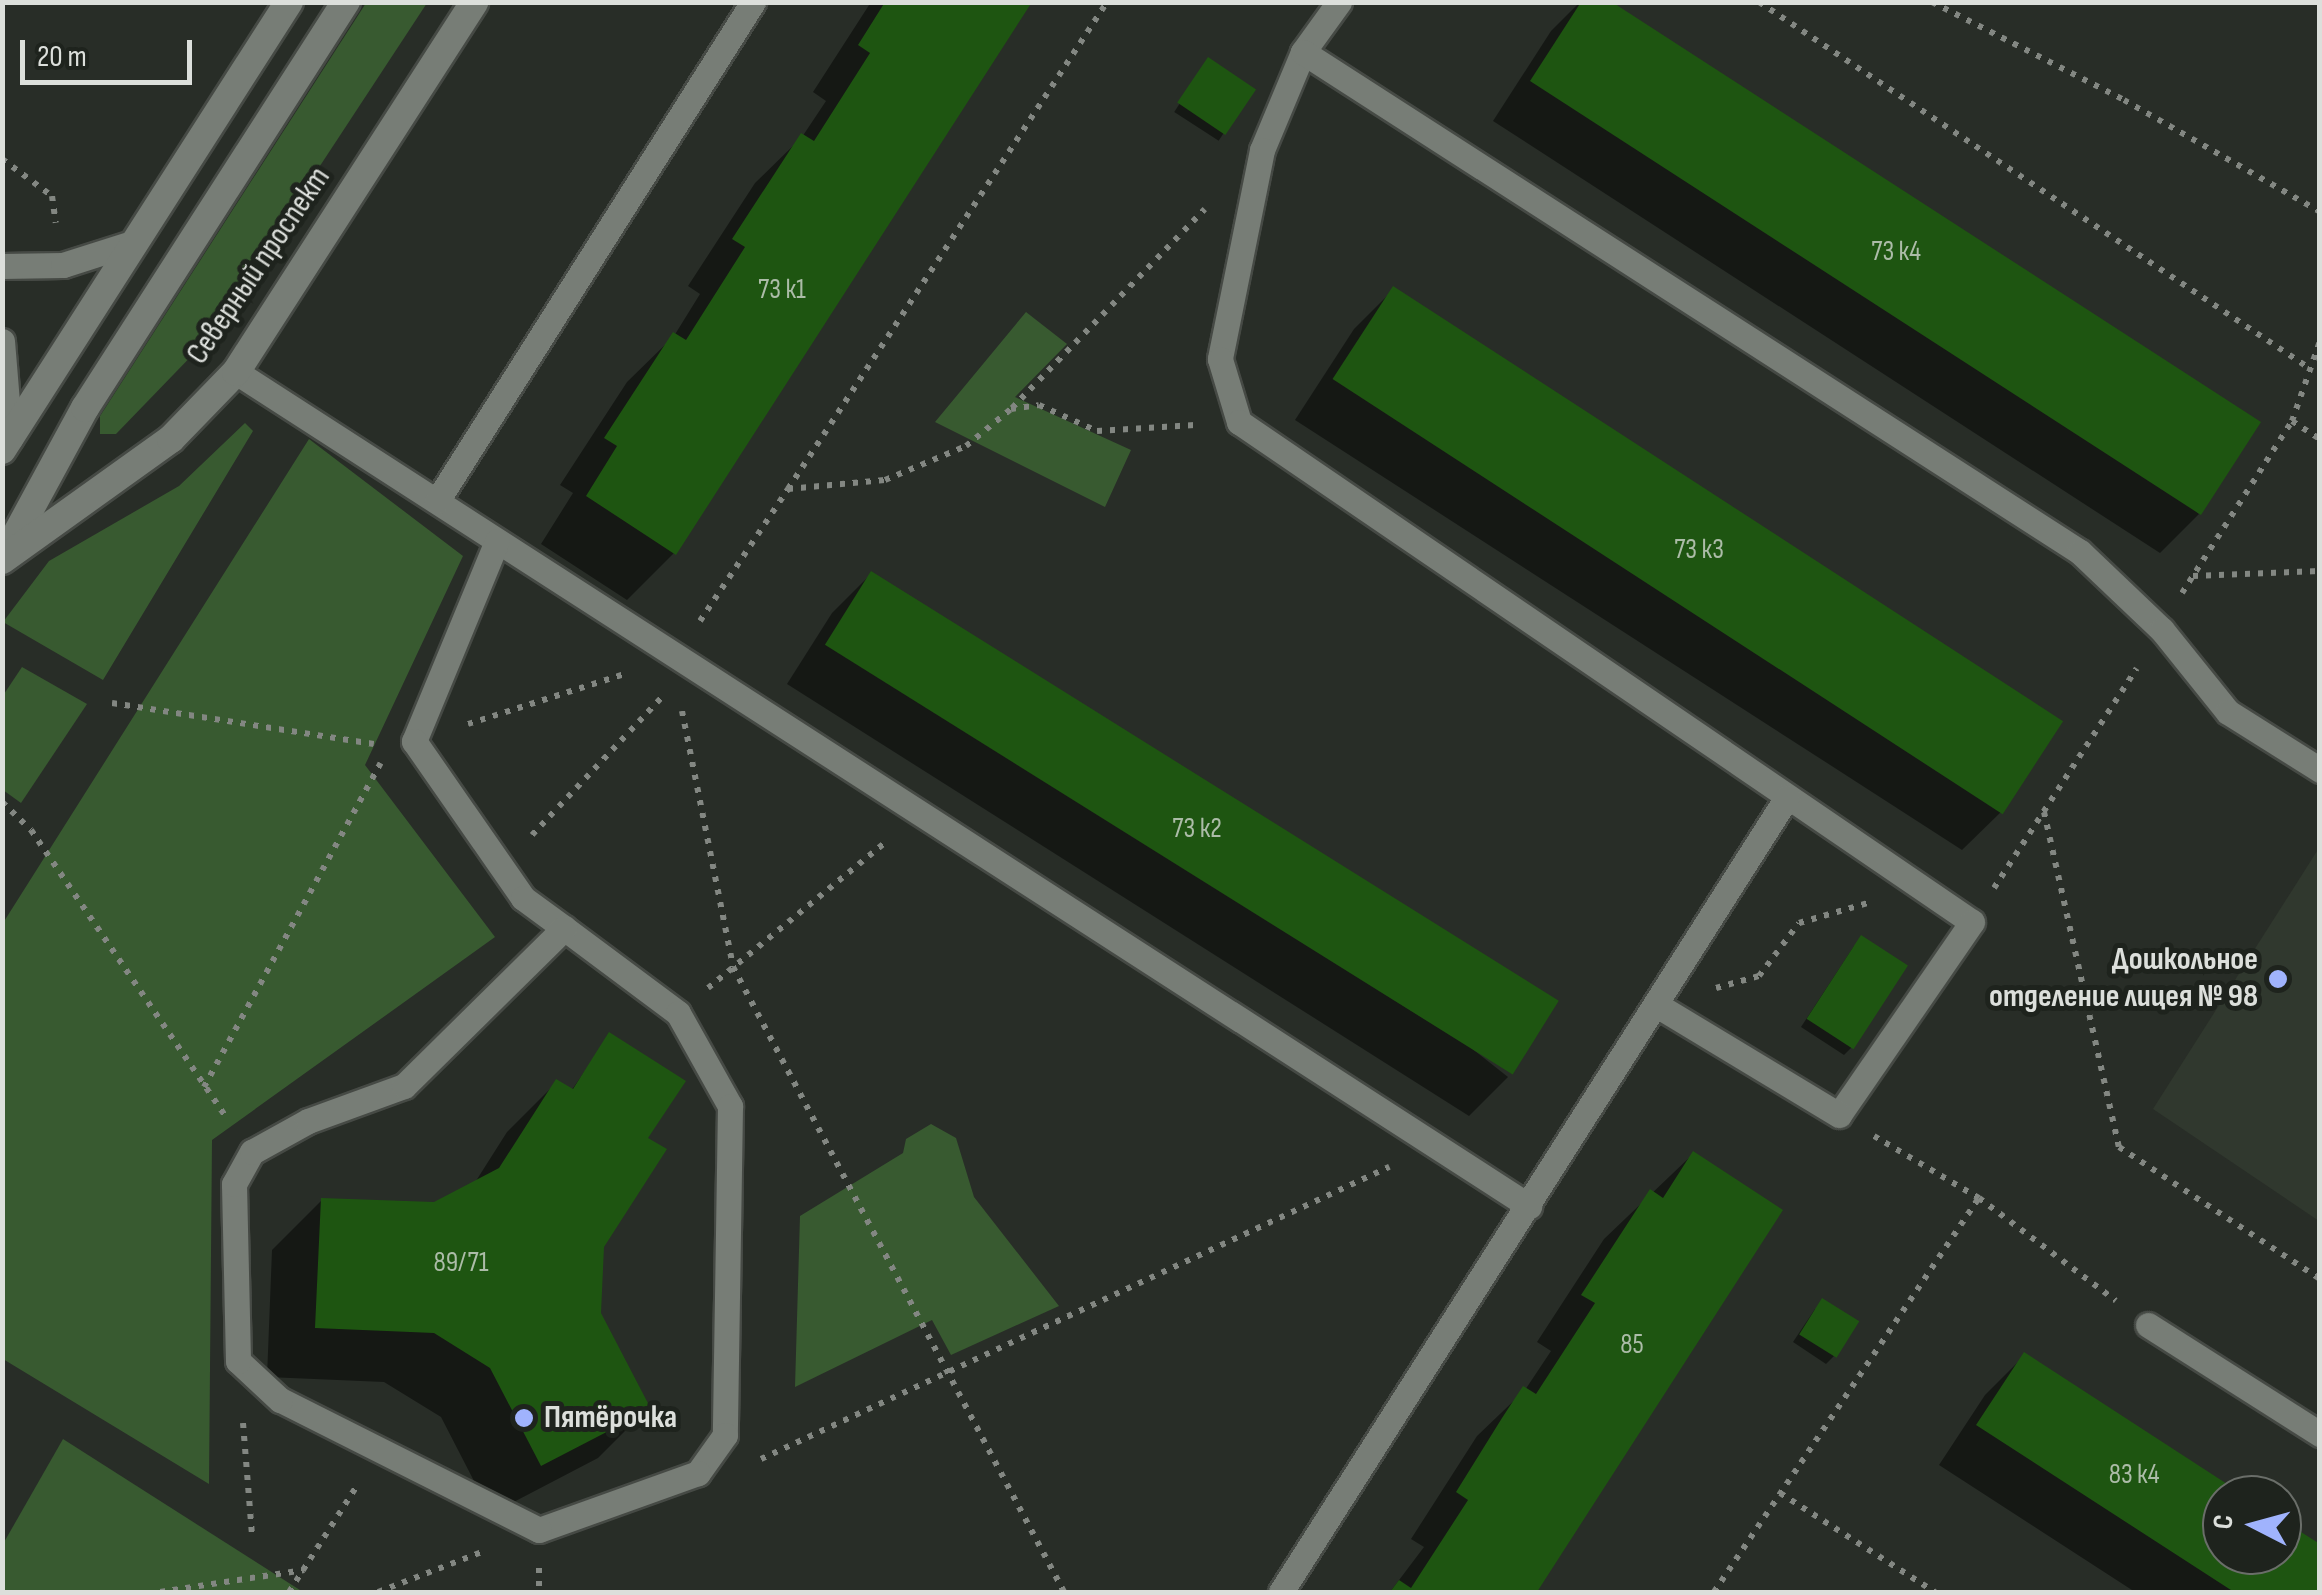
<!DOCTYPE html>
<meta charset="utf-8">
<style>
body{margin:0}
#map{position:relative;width:2322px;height:1595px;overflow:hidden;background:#282d27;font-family:"Sofia Sans Condensed",sans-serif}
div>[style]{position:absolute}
.built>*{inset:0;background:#30382e}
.green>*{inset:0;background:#385a30}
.shadow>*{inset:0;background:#0007;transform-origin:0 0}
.building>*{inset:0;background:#1e5511;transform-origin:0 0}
.path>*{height:6px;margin-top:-3px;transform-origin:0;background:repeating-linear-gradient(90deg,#838782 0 5px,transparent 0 13px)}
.roads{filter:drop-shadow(2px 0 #464a45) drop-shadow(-2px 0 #464a45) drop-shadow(0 2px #464a45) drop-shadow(0 -2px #464a45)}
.service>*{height:25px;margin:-12.5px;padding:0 12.5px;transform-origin:12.5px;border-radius:12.5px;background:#777d76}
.minor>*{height:28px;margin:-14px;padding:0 14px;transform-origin:14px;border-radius:14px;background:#777d76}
.secondary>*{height:28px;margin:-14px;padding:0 14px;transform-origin:14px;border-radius:14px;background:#777d76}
.dots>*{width:28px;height:28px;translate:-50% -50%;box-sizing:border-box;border:5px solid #1e231d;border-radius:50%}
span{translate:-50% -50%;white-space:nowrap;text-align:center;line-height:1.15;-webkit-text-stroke:10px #1e231d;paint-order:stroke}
.number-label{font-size:28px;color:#acbca8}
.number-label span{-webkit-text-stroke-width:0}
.street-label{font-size:32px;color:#dcdfdb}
.poi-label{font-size:32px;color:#dcdfdb;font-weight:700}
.right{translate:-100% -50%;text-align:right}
.left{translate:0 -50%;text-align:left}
.frame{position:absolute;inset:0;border:5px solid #dcdfdb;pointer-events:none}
.north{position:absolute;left:2202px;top:1475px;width:100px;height:100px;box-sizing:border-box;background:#1e231d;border:2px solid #6a6e69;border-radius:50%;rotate:276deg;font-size:28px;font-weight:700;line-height:40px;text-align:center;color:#dcdfdb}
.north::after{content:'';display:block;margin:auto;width:35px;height:45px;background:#a0b3fd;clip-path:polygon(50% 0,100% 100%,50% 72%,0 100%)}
.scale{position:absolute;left:20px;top:40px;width:172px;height:45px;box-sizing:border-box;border:5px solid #dcdfdb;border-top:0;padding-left:12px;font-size:30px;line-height:35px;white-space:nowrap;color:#dcdfdb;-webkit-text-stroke:8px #1e231d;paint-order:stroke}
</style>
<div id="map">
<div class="built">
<div style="clip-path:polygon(2319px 848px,2319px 1221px,2153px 1109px)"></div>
</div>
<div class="green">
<div style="clip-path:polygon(366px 3px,427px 3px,203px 344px,116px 434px,100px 434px,100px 416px)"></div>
<div style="clip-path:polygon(1026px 312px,1067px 344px,1015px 397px,1131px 450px,1105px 507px,935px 422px)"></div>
<div style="clip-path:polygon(245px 423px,253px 431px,103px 680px,3px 622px,49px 561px,179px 486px)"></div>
<div style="clip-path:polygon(309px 439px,463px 556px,365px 765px,495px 937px,212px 1140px,209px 1484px,3px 1359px,3px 923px)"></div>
<div style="clip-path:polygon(22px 667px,87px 704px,21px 803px,3px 790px,2px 697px)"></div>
<div style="clip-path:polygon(931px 1124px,956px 1138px,974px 1197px,1059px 1306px,951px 1355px,932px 1320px,795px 1387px,800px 1216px,903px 1153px,906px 1139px)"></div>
<div style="clip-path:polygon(63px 1439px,303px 1592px,3px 1592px,3px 1544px)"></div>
</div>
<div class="shadow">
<div style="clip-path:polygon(871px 2px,1029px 2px,674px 553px,627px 600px,541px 544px,573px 493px,560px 485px,627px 382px,674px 336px,700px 294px,688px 286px,755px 183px,802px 137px,826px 101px,813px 92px)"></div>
<div style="clip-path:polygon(1580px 2px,1608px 2px,2199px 514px,2160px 553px,1493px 121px,1551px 31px)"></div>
<div style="left:1208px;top:60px;width:53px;height:62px;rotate:33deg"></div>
<div style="clip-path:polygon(1393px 290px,2002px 811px,1962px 850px,1295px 420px,1354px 329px)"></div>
<div style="clip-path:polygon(871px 574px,1508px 1077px,1469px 1116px,787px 684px,832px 613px)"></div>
<div style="clip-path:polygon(1854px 946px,1851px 1048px,1844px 1055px,1801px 1027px)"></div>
<div style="clip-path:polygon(609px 1036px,645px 1138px,601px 1246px,598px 1313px,648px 1408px,598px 1458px,491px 1514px,441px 1417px,384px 1382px,267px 1377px,272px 1250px,322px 1200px,434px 1205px,474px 1184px,507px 1132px,557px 1082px,571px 1091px)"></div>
<div style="clip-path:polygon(1693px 1154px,1780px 1211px,1534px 1592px,1390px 1592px,1424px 1547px,1411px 1539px,1477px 1436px,1525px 1390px,1551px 1351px,1537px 1342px,1604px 1239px)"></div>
<div style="clip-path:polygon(1815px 1309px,1834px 1356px,1826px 1364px,1793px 1342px)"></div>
<div style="clip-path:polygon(2024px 1356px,2239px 1495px,2222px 1495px,2222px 1555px,2282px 1555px,2282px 1523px,2320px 1547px,2320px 1592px,2135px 1592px,1939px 1465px,1985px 1395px)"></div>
</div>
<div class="building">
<div style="clip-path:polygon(885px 2px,1032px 2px,676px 555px,586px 496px,617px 446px,604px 438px,673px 332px,686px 340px,745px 247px,732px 239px,801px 133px,814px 141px,870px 53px,858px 45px)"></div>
<div style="clip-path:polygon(1581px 2px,1612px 2px,2261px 422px,2201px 515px,1530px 81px)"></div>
<div style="left:1208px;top:57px;width:58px;height:55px;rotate:34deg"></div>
<div style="left:1393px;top:286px;width:799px;height:111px;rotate:33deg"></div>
<div style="left:871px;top:571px;width:811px;height:87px;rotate:32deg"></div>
<div style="left:1861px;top:935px;width:56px;height:100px;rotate:33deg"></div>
<div style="clip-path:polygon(609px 1032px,686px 1081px,648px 1138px,667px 1149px,604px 1247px,601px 1313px,651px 1409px,541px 1466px,490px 1368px,434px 1333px,315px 1328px,321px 1198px,434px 1202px,499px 1168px,556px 1079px,573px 1089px)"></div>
<div style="clip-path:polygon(1693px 1151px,1783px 1210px,1537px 1592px,1390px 1592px,1399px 1580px,1411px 1588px,1468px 1500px,1456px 1492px,1502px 1418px,1523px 1386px,1536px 1394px,1595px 1303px,1581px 1295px,1650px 1189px,1663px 1198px)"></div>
<div style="left:1822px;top:1298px;width:44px;height:43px;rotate:32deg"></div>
<div style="clip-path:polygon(2024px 1352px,2244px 1495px,2222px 1495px,2222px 1555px,2282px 1555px,2282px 1520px,2320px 1544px,2320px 1592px,2234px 1592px,1976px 1425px)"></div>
</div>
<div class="path">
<div style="left:1759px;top:2px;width:661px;rotate:33.64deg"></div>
<div style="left:1932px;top:2px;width:216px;rotate:27deg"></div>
<div style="left:2124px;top:100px;width:226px;rotate:29.7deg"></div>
<div style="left:2px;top:159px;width:62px;rotate:36.5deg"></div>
<div style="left:52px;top:196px;width:27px;rotate:82deg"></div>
<div style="left:1012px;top:408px;width:277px;rotate:-45.9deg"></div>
<div style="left:2292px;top:421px;width:33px;rotate:33deg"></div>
<div style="left:788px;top:489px;width:582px;rotate:-56.77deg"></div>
<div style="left:2193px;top:576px;width:127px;rotate:-2.3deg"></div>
<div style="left:2182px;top:593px;width:204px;rotate:-57.4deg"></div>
<div style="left:2292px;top:421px;width:85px;rotate:-70.7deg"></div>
<div style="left:700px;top:621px;width:159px;rotate:-56.3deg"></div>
<div style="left:788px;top:489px;width:97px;rotate:-5.3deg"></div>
<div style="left:885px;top:480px;width:88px;rotate:-22.8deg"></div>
<div style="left:966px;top:446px;width:58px;rotate:-39.4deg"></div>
<div style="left:1011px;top:409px;width:28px;rotate:-8deg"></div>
<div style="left:1039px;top:405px;width:64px;rotate:24.1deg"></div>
<div style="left:1097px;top:431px;width:98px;rotate:-3.5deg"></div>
<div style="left:112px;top:703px;width:265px;rotate:8.9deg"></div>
<div style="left:682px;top:711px;width:261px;rotate:78.7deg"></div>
<div style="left:733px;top:967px;width:707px;rotate:62.09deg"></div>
<div style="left:468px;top:724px;width:168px;rotate:-17.7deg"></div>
<div style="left:2px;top:802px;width:40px;rotate:44deg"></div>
<div style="left:31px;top:830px;width:348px;rotate:55.8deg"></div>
<div style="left:2044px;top:812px;width:343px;rotate:77.4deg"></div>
<div style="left:2119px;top:1147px;width:240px;rotate:33.3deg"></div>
<div style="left:532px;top:835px;width:192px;rotate:-46.7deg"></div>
<div style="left:1994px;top:888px;width:262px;rotate:-57deg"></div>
<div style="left:708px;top:988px;width:233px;rotate:-39.4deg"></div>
<div style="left:1716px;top:988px;width:45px;rotate:-15.6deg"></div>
<div style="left:1759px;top:976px;width:66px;rotate:-53deg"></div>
<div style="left:1799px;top:923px;width:72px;rotate:-16.2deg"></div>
<div style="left:204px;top:1087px;width:369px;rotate:-61.4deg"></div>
<div style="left:1874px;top:1136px;width:122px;rotate:30.6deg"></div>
<div style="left:1979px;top:1198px;width:171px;rotate:36.9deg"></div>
<div style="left:243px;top:1423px;width:113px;rotate:85.4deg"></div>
<div style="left:761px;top:1459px;width:693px;rotate:-24.94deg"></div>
<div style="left:1780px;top:1493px;width:184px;rotate:32.6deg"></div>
<div style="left:539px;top:1568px;width:24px;rotate:90deg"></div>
<div style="left:160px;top:1592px;width:146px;rotate:-8.7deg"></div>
<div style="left:289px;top:1592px;width:128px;rotate:-57.4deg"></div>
<div style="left:378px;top:1592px;width:114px;rotate:-21.1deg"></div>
<div style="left:1714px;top:1592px;width:475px;rotate:-56.1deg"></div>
</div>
<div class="roads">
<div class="service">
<div style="left:1339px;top:2px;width:62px;rotate:125.8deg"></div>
<div style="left:1303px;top:52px;width:106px;rotate:112.7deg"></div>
<div style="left:1262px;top:150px;width:213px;rotate:101.4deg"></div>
<div style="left:1220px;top:359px;width:66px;rotate:73.2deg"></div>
<div style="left:1239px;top:422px;width:887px;rotate:34.3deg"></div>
<div style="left:1972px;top:922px;width:234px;rotate:124.6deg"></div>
<div style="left:1839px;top:1115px;width:213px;rotate:-148.9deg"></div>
<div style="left:1303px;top:52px;width:924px;rotate:32.76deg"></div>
<div style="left:2080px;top:552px;width:113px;rotate:43.6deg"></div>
<div style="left:2162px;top:630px;width:105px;rotate:51.2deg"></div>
<div style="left:2228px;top:712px;width:109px;rotate:32.2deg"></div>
<div style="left:2px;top:266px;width:61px;rotate:-0.9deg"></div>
<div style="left:63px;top:265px;width:76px;rotate:-17.7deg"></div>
<div style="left:2px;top:341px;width:98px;rotate:85.3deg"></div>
<div style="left:236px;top:372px;width:1539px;rotate:32.82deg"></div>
<div style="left:437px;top:501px;width:591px;rotate:-57.66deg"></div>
<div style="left:497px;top:541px;width:217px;rotate:112.5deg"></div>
<div style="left:414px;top:741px;width:191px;rotate:55.2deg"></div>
<div style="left:523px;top:898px;width:51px;rotate:36.2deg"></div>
<div style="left:564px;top:928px;width:142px;rotate:36.7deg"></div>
<div style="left:678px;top:1013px;width:107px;rotate:60.8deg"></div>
<div style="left:730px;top:1106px;width:329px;rotate:90.9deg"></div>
<div style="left:725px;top:1435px;width:47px;rotate:125.4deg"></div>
<div style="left:698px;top:1473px;width:169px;rotate:160.3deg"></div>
<div style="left:539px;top:1530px;width:290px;rotate:-153.3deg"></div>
<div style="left:280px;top:1400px;width:57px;rotate:-137.1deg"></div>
<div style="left:238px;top:1361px;width:177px;rotate:-91.3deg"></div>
<div style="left:234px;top:1184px;width:37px;rotate:-61deg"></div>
<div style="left:252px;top:1152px;width:64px;rotate:-29deg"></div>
<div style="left:308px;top:1121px;width:102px;rotate:-20deg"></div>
<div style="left:404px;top:1086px;width:225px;rotate:-44.6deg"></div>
<div style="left:2148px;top:1325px;width:204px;rotate:32.4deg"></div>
<div style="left:1281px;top:1592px;width:942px;rotate:-57.52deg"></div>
</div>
<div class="minor">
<div style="left:4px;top:557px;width:170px;rotate:-61.5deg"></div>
<div style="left:85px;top:408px;width:483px;rotate:-57.3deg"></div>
</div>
<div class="secondary">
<div style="left:2px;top:450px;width:532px;rotate:-57.36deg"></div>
<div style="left:2px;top:560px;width:208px;rotate:-35.6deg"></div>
<div style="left:171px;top:439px;width:93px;rotate:-45.9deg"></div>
<div style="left:236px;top:372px;width:440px;rotate:-57.2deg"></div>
</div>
</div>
<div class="dots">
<div style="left:2278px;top:979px;background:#a0b3fd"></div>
<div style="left:524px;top:1418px;background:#a0b3fd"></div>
</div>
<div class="number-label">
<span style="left:1896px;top:252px">73 к4</span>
<span style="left:782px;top:290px">73 к1</span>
<span style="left:1699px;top:550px">73 к3</span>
<span style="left:1197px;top:829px">73 к2</span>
<span style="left:461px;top:1263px">89/71</span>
<span style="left:1632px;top:1345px">85</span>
<span style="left:2134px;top:1475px">83 к4</span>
</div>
<div class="street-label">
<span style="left:259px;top:266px;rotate:-56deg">Северный проспект</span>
</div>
<div class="poi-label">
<span class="right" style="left:2258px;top:979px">Дошкольное<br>отделение лицея № 98</span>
<span class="left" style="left:544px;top:1418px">Пятёрочка</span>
</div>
<div class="frame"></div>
<div class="north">С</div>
<div class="scale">20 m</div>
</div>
